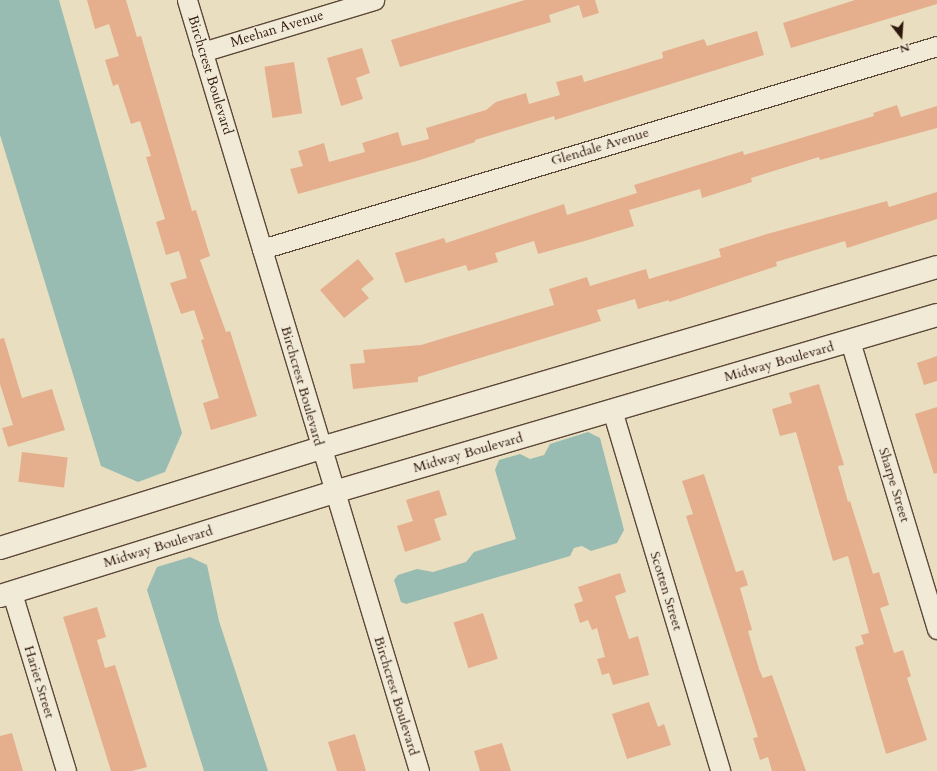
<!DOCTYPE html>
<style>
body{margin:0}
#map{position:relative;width:937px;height:771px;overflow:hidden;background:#eadec1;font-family:Cardo,serif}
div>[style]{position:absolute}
.water>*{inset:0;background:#98bcb1}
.building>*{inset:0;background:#e5ae8c;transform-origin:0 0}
.roads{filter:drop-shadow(1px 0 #5c4838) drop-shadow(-1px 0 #5c4838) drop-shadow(0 1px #5c4838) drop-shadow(0 -1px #5c4838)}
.minor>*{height:19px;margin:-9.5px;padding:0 9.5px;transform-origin:9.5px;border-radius:9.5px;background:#f1ead7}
.tertiary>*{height:22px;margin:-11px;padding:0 11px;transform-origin:11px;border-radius:11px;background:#f1ead7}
span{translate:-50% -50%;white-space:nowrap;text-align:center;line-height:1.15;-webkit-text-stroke:3px #f1ead7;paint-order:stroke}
.street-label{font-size:14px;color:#2d160b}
.north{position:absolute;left:881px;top:16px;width:40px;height:40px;-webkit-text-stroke:3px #f1ead7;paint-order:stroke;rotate:163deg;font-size:11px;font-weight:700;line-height:16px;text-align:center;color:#2d160b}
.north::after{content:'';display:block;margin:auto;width:14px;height:18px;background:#2d160b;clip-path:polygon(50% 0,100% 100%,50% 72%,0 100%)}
</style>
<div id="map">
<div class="water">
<div style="clip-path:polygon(0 0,59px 0,182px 433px,165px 472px,138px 482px,101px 466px,0 135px)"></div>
<div style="clip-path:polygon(588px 432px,600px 438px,624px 530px,617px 543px,591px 551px,582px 546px,574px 548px,570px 556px,406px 604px,401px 602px,394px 580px,398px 575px,417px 569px,433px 572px,466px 562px,474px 552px,516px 539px,495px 470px,499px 460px,520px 454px,530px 459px,544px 455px,550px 444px)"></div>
<div style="clip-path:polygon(190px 557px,207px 565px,219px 621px,268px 771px,204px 771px,147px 590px,157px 567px)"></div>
</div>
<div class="building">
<div style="clip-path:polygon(87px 0,126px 0,137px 37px,141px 36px,192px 211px,196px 210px,210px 256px,200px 260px,226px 332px,230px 331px,257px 416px,211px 430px,203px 403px,219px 398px,201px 340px,204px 339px,194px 310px,181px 314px,170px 283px,187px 278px,179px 251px,166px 255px,156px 222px,165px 219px,146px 157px,151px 156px,140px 121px,131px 124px,118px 84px,113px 86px,105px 60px,119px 56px,109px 24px,95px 29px)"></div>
<div style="clip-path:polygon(525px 0,595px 0,599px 13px,583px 18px,579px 5px,549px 15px,551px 22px,400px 67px,391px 40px)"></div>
<div style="clip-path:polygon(855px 0,937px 0,937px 4px,791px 48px,783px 23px)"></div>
<div style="clip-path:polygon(757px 31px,764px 55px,555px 120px,554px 116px,475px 140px,475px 142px,420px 160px,298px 194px,290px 169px,303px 166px,298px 151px,324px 143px,329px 162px,365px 152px,362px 143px,398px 132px,402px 146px,429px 139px,426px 128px,486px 110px,496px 102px,526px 93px,529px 104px,560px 95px,556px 82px,582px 75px,584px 82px,663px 58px,662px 52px,704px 39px,707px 46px)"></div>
<div style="clip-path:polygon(362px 48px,370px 73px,356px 78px,363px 99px,341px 106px,327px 58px)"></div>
<div style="left:294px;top:62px;width:52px;height:30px;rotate:81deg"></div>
<div style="clip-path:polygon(897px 105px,901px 117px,937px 106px,937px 128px,820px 160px,819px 157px,751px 178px,752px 182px,702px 198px,700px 189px,629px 210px,634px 226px,588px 240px,538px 254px,534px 241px,495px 253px,498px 262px,468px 271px,466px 265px,405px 283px,395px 253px,444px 238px,446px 243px,564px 204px,567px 215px,637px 193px,634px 185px,743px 151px,744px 155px,801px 138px,874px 116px,873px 113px)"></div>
<div style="clip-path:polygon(937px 192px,937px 219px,847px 248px,845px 241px,776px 262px,777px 266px,669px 302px,669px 300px,638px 309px,635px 299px,597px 310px,601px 321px,418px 377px,418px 382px,353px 389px,350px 364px,365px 363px,363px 350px,421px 345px,554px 305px,549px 289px,587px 277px,590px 286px,646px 269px,649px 279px,721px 257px,719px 249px,767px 234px,887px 201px,889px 207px)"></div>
<div style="clip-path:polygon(358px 259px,374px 279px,361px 289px,369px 298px,344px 318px,320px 290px)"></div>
<div style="clip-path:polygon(4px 338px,22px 398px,52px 389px,65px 430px,8px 447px,2px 428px,13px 425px,0 384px,0 339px)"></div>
<div style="clip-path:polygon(937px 356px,937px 381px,924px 385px,917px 363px)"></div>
<div style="clip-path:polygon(819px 384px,844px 465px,838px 466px,848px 502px,850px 501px,873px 574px,879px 572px,889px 605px,880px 608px,894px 653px,903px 650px,911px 676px,907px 678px,927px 740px,886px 754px,855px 647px,864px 644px,861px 635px,869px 633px,848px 556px,833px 561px,796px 432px,780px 436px,772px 409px,792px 403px,789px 393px)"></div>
<div style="clip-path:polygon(937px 407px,937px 473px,934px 474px,915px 414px)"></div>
<div style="left:22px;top:452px;width:46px;height:30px;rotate:7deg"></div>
<div style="clip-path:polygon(704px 474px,736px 572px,743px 570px,748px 585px,740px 588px,752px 630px,748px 631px,759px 669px,763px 678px,772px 675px,806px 771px,772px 771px,768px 757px,760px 760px,753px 738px,758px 737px,686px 516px,693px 514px,682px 481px)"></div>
<div style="clip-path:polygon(439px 490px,447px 515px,434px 519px,441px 540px,405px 552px,397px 526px,413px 521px,406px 500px)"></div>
<div style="clip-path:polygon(620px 573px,626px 592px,615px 596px,629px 639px,638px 636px,649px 675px,613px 685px,609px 673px,602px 675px,597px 659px,605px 657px,597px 628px,592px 630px,588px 620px,580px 623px,574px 604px,583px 601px,578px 587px)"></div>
<div style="clip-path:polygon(97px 607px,106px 637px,97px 640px,105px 668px,115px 665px,147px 767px,132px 771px,111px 771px,63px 617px)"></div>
<div style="left:483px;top:613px;width:48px;height:31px;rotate:72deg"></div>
<div style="clip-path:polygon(649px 702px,658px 727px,664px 724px,671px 745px,627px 759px,612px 714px)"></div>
<div style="clip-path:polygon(12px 733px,23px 771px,0 771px,0 736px)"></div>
<div style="clip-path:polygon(355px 734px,366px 771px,337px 771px,328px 742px)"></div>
<div style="clip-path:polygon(502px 743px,511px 771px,480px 771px,474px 751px)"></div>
</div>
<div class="roads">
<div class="minor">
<div style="left:187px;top:0;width:805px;rotate:73.25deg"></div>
<div style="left:202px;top:52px;width:180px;rotate:-16.8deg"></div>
<div style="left:262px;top:249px;width:705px;rotate:-16.74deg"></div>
<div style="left:850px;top:341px;width:301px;rotate:73.2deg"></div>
<div style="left:612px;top:410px;width:377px;rotate:73.3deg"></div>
<div style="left:12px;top:593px;width:186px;rotate:73.1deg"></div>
</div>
<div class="tertiary">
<div style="left:0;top:548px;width:336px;rotate:-17.3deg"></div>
<div style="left:321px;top:448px;width:642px;rotate:-16.37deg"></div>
<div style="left:0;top:596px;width:350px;rotate:-17.3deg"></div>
<div style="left:334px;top:492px;width:628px;rotate:-16.36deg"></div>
</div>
</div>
<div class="street-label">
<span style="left:277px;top:29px;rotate:-17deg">Meehan Avenue</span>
<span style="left:210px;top:75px;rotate:73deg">Birchcrest Boulevard</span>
<span style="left:600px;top:147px;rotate:-17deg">Glendale Avenue</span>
<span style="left:779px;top:362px;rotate:-16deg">Midway Boulevard</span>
<span style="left:302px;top:386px;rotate:74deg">Birchcrest Boulevard</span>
<span style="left:468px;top:453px;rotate:-16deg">Midway Boulevard</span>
<span style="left:894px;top:485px;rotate:73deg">Sharpe Street</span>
<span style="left:158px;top:547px;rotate:-17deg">Midway Boulevard</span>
<span style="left:666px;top:591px;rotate:73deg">Scotten Street</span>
<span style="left:39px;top:682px;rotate:73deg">Hariet Street</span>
<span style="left:396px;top:696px;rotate:73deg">Birchcrest Boulevard</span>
</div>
<div class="north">N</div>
</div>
